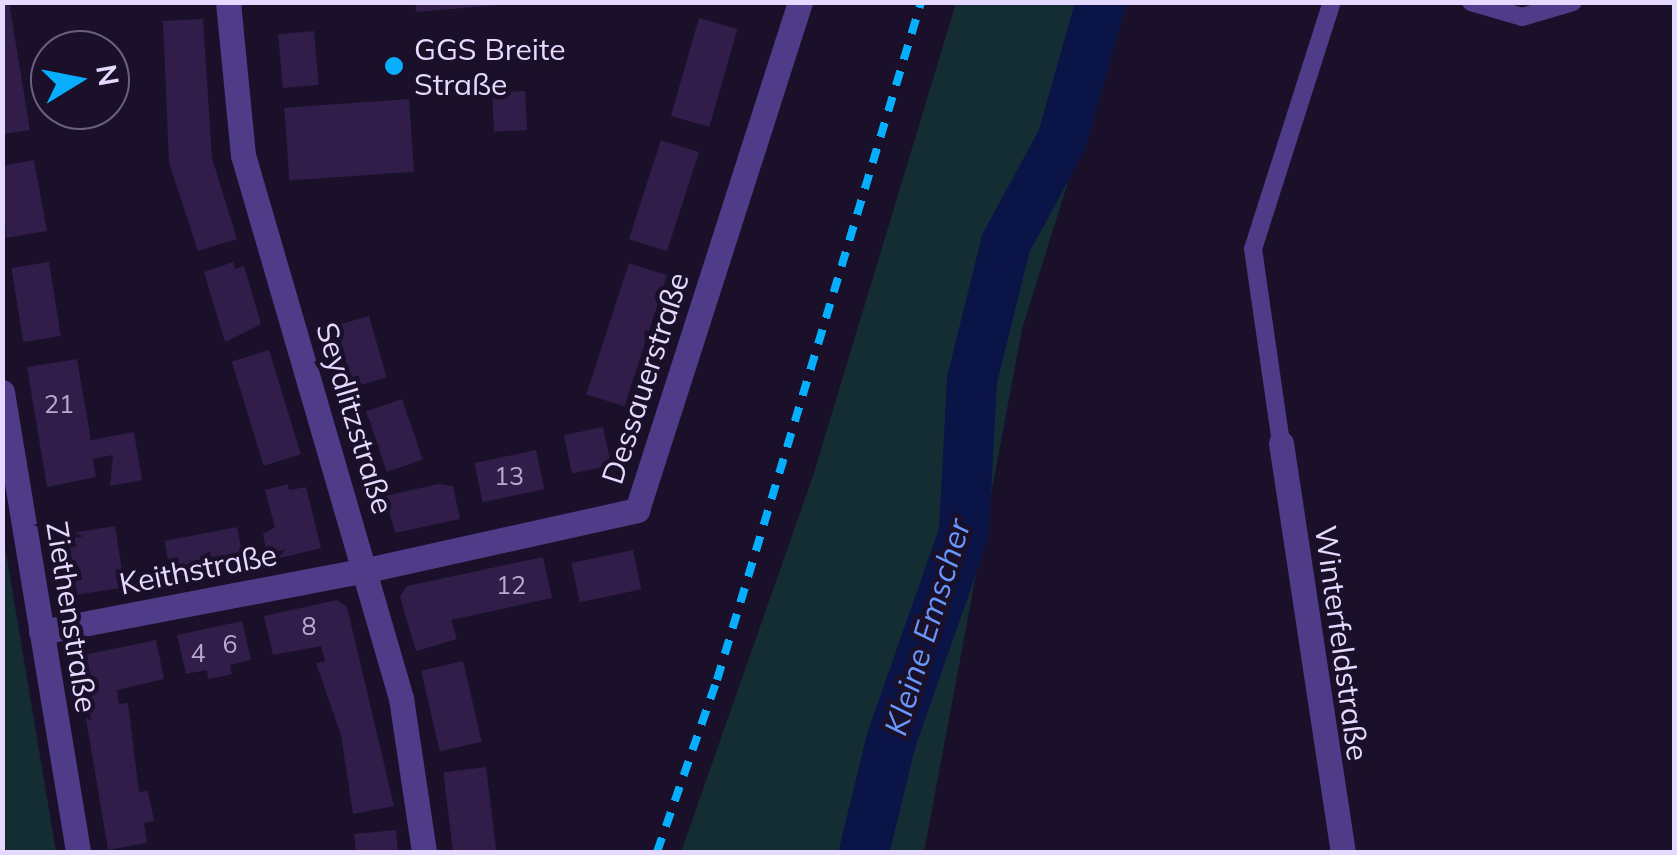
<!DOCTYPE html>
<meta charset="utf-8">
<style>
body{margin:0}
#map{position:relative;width:1677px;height:855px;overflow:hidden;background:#1a1029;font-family:Mulish,sans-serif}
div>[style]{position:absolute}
.green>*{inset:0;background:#142d33}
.river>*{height:50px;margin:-25px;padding:0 25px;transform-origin:25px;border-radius:25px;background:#0b1447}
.building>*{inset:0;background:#301d4a;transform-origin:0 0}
.service>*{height:18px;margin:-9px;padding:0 9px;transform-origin:9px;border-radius:9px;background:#4f3c88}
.minor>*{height:25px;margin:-12.5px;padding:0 12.5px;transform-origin:12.5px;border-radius:12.5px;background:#4f3c88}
.rail>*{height:8px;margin-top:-4px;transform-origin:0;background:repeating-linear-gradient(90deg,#07aefd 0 15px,transparent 0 27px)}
.dots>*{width:28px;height:28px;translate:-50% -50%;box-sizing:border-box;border:5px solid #1a1029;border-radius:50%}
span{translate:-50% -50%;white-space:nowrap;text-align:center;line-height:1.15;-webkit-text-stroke:9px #1a1029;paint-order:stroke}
.number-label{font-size:25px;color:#b8aad2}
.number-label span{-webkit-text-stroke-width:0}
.poi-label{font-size:30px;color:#e5d9ff}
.left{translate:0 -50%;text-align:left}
.street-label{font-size:30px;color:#e5d9ff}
.water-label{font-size:32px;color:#6897fe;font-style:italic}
.frame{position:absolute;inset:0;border:5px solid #e5d9ff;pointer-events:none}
.north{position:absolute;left:30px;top:30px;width:100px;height:100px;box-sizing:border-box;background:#1a1029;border:2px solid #6b607f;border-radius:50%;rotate:80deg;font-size:28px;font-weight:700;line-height:40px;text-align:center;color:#e5d9ff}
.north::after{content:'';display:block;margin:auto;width:35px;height:45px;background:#07aefd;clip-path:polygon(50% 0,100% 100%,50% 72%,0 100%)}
</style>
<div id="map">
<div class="green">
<div style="clip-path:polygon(956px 3px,1124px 3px,1022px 329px,924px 852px,681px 852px,813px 476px)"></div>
<div style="clip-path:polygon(2px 535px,3px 535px,56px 852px,3px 852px)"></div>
</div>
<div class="river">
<div style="left:864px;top:852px;width:114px;rotate:-76.3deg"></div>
<div style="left:891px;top:741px;width:221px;rotate:-70.7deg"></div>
<div style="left:964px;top:532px;width:152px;rotate:-87deg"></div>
<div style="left:972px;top:380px;width:141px;rotate:-76.1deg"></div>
<div style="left:1006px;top:243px;width:117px;rotate:-61.5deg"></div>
<div style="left:1062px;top:140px;width:143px;rotate:-74.2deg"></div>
</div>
<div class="building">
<div style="clip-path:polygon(2px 2px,9px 2px,30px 130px,2px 134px)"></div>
<div style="clip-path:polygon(415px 2px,499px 2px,499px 5px,416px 12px)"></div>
<div style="left:699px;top:18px;width:40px;height:102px;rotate:16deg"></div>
<div style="clip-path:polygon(203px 19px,212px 158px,237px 239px,198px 251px,169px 163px,163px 21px)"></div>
<div style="left:314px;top:31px;width:54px;height:36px;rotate:85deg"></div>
<div style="left:525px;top:91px;width:39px;height:33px;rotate:87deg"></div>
<div style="left:409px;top:99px;width:73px;height:125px;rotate:86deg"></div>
<div style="left:661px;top:140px;width:40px;height:104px;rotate:18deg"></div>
<div style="clip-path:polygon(34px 160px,47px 231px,6px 238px,2px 166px)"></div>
<div style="left:49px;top:262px;width:75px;height:38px;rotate:81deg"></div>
<div style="clip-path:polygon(233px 262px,235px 269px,244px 266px,261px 324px,225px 342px,204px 272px)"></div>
<div style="left:629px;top:263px;width:40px;height:138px;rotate:18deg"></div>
<div style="left:369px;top:316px;width:64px;height:35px;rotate:74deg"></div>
<div style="left:269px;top:350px;width:109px;height:39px;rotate:73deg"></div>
<div style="clip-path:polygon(77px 359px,91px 440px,134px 432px,142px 480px,110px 486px,113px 455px,93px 459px,96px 477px,47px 487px,27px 367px)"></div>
<div style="left:402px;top:399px;width:64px;height:38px;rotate:71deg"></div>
<div style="left:603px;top:427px;width:39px;height:40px;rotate:78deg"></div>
<div style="left:536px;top:450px;width:40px;height:63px;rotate:78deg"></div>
<div style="clip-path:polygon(288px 484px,289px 490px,306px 487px,321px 548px,268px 561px,263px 534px,275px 527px,265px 490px)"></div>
<div style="clip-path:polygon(438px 484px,453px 486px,460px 519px,395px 533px,385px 496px)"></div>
<div style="left:115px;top:526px;width:62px;height:48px;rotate:81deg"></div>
<div style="left:237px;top:527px;width:41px;height:74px;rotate:79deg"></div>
<div style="left:633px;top:550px;width:40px;height:63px;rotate:78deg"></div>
<div style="clip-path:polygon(543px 557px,552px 598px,451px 620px,457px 639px,416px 651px,400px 597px,407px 586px)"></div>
<div style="clip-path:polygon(337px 600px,347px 607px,394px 806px,353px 814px,341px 735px,316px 663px,325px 661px,321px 646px,273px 655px,264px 616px)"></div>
<div style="clip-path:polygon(242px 621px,251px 660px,230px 665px,232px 674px,220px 677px,208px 679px,207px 670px,186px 674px,177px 635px)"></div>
<div style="clip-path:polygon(156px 640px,164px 679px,117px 690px,119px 704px,128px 703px,139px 792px,148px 791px,154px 821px,144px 823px,147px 843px,108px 850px,77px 665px,84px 655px)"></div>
<div style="left:463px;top:661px;width:83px;height:43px;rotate:77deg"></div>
<div style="left:486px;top:767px;width:84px;height:43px;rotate:83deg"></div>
<div style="clip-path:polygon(396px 830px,398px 852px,356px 852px,354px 834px)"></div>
</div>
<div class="service">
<div style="left:1471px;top:2px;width:53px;rotate:16.4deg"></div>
<div style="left:1522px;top:17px;width:53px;rotate:-16.4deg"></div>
<div style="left:1281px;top:443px;width:196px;rotate:-98.2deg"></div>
<div style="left:1253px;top:249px;width:259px;rotate:-72.3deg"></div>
</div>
<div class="minor">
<div style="left:228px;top:2px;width:154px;rotate:84.4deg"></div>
<div style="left:243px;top:155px;width:566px;rotate:73.78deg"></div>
<div style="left:401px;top:698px;width:156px;rotate:81.5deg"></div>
<div style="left:2px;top:392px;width:466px;rotate:80.6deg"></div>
<div style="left:1281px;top:443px;width:414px;rotate:81.4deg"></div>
<div style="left:41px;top:632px;width:332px;rotate:-10.8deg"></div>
<div style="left:367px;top:570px;width:277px;rotate:-12.5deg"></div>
<div style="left:637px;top:510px;width:534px;rotate:-72.21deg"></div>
</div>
<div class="rail">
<div style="left:657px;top:852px;width:182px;rotate:-70.8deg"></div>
<div style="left:717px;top:680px;width:708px;rotate:-73.25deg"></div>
</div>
<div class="dots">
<div style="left:394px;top:66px;background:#07aefd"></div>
</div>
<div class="number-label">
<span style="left:59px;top:404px">21</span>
<span style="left:509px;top:476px">13</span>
<span style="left:511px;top:585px">12</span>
<span style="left:309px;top:626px">8</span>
<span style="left:230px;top:644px">6</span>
<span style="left:198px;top:653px">4</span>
</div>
<div class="poi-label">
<span class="left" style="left:414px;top:66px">GGS Breite<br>Straße</span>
</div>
<div class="street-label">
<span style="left:645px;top:378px;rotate:-72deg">Dessauerstraße</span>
<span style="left:355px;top:418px;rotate:73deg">Seydlitzstraße</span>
<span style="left:198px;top:569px;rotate:-11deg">Keithstraße</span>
<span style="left:72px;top:617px;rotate:81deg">Ziethenstraße</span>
<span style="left:1342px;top:643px;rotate:82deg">Winterfeldstraße</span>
</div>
<div class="water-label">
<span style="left:927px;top:627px;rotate:-73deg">Kleine Emscher</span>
</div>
<div class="frame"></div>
<div class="north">N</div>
</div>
